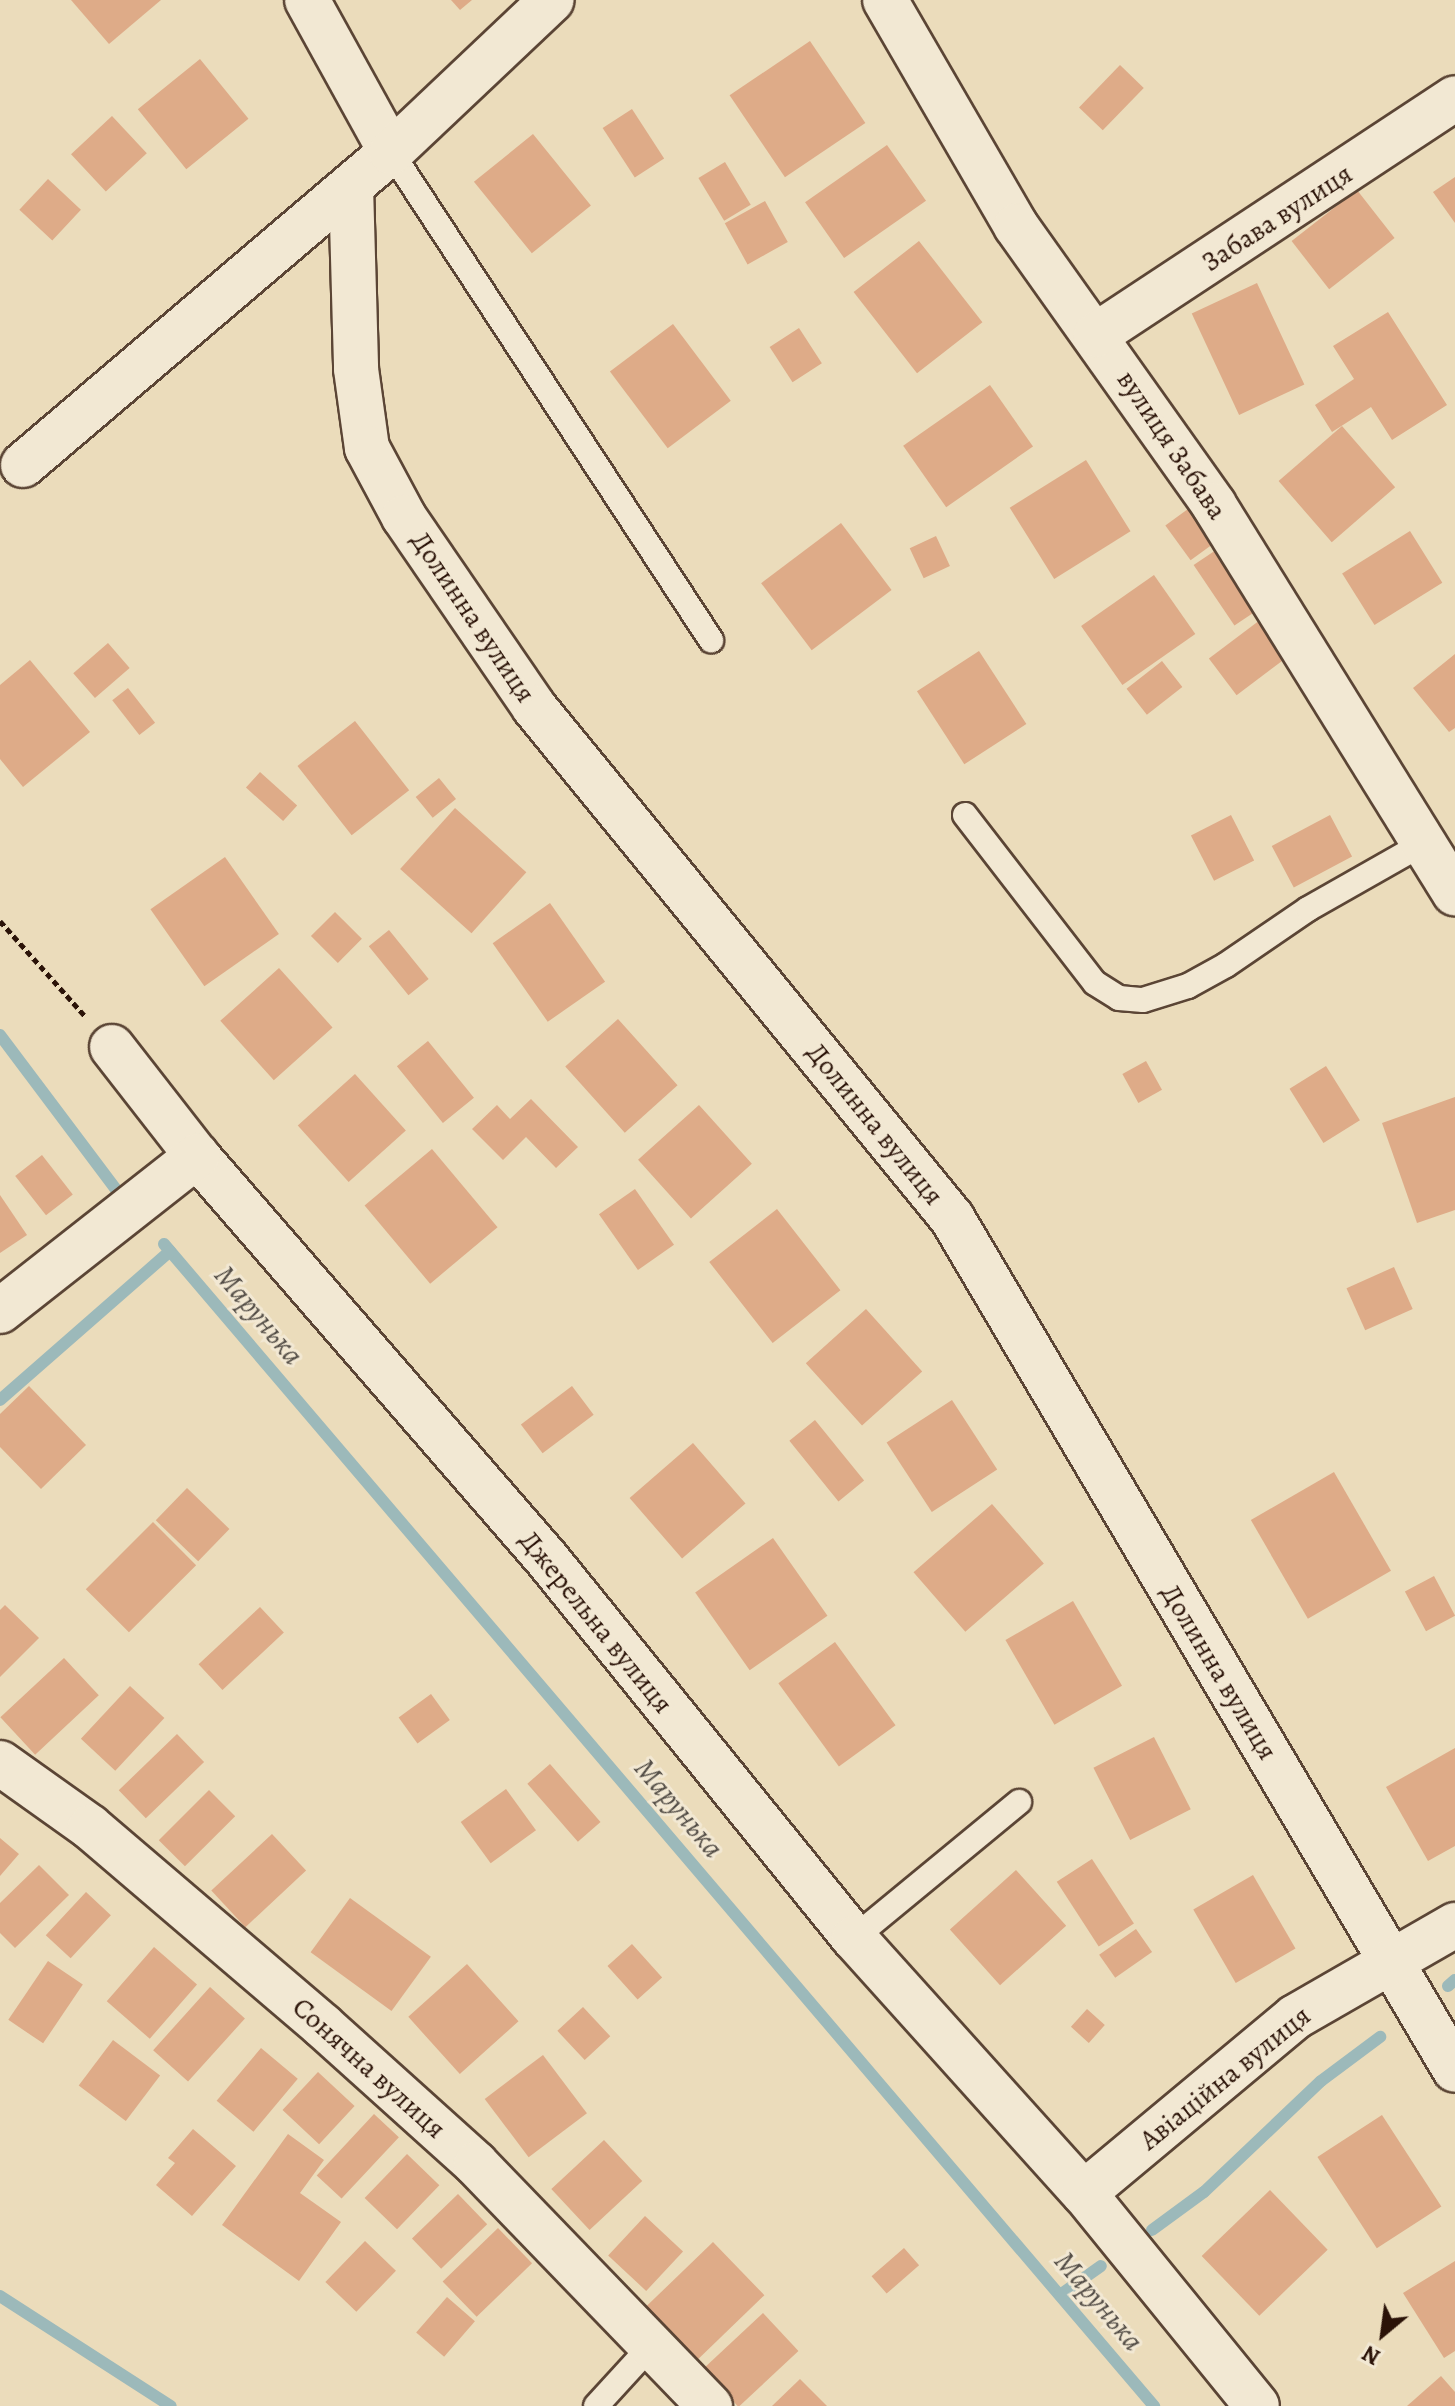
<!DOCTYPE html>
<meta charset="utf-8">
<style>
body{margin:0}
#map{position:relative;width:1455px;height:2406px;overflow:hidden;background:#ebdcbb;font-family:Alegreya,serif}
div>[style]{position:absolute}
.stream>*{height:12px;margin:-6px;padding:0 6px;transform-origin:6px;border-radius:6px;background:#9cb9ba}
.building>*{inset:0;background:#deab88;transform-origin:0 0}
.path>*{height:5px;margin-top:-2.5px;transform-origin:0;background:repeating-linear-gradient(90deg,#2b1308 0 6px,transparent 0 10px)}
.roads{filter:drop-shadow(2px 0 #5b4535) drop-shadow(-2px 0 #5b4535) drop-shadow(0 2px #5b4535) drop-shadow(0 -2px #5b4535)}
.service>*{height:24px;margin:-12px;padding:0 12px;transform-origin:12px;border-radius:12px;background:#f2e8d3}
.minor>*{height:44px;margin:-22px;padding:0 22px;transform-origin:22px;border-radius:22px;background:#f2e8d3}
span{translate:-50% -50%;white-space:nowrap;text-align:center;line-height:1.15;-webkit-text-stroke:6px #f2e8d3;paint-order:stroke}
.street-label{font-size:28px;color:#2b1308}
.water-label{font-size:30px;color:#534d46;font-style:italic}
.north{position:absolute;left:1343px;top:2294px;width:80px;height:80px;-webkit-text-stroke:6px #f2e8d3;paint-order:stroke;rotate:209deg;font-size:22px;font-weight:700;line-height:32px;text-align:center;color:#2b1308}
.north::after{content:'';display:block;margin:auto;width:28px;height:36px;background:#2b1308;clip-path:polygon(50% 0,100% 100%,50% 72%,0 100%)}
</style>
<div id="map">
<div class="stream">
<div style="left:0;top:1035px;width:205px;rotate:53.1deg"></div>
<div style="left:164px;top:1244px;width:1527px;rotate:49.57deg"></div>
<div style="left:0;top:1400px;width:226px;rotate:-41.2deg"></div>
<div style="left:1448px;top:1986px;width:9px;rotate:-41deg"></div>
<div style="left:1152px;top:2230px;width:64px;rotate:-36.2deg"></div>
<div style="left:1204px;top:2192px;width:161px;rotate:-43.5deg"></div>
<div style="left:1321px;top:2081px;width:74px;rotate:-36.7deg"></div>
<div style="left:1060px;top:2295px;width:50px;rotate:-35.3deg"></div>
<div style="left:0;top:2296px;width:203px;rotate:32.8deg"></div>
</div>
<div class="building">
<div style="clip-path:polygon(71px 0,161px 0,109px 44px)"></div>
<div style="clip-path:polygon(451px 0,472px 0,460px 10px)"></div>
<div style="left:810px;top:41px;width:99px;height:97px;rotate:56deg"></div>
<div style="left:200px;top:59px;width:77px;height:80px;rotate:51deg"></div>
<div style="left:1120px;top:65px;width:33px;height:59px;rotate:44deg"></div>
<div style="left:632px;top:109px;width:59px;height:35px;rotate:57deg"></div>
<div style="left:112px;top:116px;width:51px;height:56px;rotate:47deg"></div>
<div style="left:533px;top:134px;width:92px;height:76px;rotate:51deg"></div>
<div style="left:887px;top:145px;width:68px;height:100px;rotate:55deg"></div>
<div style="left:725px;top:162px;width:50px;height:31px;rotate:59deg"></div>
<div style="clip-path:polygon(1455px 177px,1455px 223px,1433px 192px)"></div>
<div style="left:48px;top:179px;width:45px;height:42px;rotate:43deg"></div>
<div style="left:1357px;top:190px;width:61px;height:83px;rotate:52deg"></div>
<div style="left:765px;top:201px;width:47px;height:46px;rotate:61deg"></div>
<div style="left:919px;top:241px;width:103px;height:83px;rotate:52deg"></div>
<div style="left:1257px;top:283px;width:112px;height:72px;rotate:65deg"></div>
<div style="clip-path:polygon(1388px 312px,1447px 405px,1392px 440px,1371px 407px,1332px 432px,1315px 405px,1354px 379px,1333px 346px)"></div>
<div style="left:673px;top:324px;width:96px;height:79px;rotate:53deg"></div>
<div style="left:799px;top:328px;width:42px;height:35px;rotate:57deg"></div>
<div style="left:990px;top:385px;width:75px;height:106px;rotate:55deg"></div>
<div style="left:1342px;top:426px;width:81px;height:84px;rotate:49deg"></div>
<div style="left:1086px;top:460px;width:84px;height:90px;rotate:58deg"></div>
<div style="left:1188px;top:509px;width:43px;height:28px;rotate:54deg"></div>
<div style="left:841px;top:523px;width:84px;height:100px;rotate:53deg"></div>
<div style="left:1410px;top:531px;width:61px;height:80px;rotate:58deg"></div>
<div style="left:936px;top:536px;width:33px;height:29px;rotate:65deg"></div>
<div style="left:1216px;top:550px;width:73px;height:27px;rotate:56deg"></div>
<div style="left:1154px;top:575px;width:72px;height:89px;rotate:55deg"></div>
<div style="left:1264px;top:617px;width:46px;height:69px;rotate:53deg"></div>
<div style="left:108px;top:643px;width:33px;height:46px;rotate:49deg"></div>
<div style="left:979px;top:651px;width:87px;height:74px;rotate:57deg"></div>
<div style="clip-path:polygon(1455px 654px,1455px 728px,1449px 732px,1413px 688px)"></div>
<div style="clip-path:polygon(30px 660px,90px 732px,23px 787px,0 759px,0 685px)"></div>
<div style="left:1162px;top:661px;width:33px;height:45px;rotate:52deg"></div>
<div style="left:128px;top:688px;width:44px;height:20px;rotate:52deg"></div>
<div style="left:355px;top:721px;width:88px;height:73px;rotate:52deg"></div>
<div style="left:260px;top:772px;width:50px;height:21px;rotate:42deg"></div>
<div style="left:439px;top:778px;width:27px;height:30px;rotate:51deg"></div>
<div style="left:455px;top:808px;width:96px;height:82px;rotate:42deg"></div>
<div style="left:1231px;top:815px;width:51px;height:45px;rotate:63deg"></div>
<div style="left:1330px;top:815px;width:47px;height:66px;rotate:62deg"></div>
<div style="left:225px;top:857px;width:94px;height:91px;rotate:55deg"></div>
<div style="left:550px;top:903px;width:96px;height:70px;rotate:55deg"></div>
<div style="left:335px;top:912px;width:38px;height:34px;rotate:45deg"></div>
<div style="left:389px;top:930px;width:63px;height:26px;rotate:51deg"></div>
<div style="left:279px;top:968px;width:80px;height:79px;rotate:48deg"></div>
<div style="left:618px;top:1019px;width:89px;height:71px;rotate:48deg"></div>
<div style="left:428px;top:1041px;width:73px;height:40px;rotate:51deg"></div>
<div style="left:1146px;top:1061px;width:33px;height:27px;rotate:61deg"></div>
<div style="left:1326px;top:1066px;width:64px;height:43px;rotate:58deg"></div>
<div style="left:355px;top:1074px;width:76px;height:77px;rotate:48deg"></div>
<div style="clip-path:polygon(1455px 1097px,1455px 1210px,1417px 1223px,1382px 1123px)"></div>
<div style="clip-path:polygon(531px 1099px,578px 1147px,556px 1168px,526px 1137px,503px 1160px,472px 1129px,497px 1105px,510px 1119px)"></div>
<div style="left:699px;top:1105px;width:79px;height:82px;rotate:48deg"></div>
<div style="left:432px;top:1149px;width:102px;height:88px;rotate:50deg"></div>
<div style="left:42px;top:1155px;width:50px;height:34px;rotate:52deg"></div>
<div style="left:635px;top:1189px;width:68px;height:44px;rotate:55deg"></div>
<div style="clip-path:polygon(0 1195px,27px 1235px,0 1253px)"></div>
<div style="left:777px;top:1209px;width:103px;height:86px;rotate:52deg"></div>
<div style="left:1394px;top:1267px;width:46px;height:52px;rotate:66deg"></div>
<div style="left:866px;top:1309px;width:84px;height:81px;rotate:48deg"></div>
<div style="clip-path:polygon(29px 1386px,86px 1445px,41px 1489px,0 1447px,0 1414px)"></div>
<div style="left:572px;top:1386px;width:36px;height:64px;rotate:53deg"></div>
<div style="left:952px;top:1400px;width:83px;height:78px;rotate:57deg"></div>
<div style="left:815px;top:1420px;width:78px;height:33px;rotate:51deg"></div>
<div style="left:693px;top:1443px;width:80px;height:84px;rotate:49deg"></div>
<div style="left:1334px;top:1472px;width:114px;height:96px;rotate:60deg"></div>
<div style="left:187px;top:1488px;width:59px;height:45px;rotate:44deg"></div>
<div style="left:992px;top:1504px;width:79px;height:104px;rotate:49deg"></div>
<div style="left:153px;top:1522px;width:61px;height:95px;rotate:45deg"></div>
<div style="left:773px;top:1538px;width:95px;height:95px;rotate:55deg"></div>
<div style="left:1434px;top:1576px;width:45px;height:33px;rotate:62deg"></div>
<div style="left:1073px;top:1601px;width:98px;height:78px;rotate:60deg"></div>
<div style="clip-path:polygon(5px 1605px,39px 1638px,0 1677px,0 1610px)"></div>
<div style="left:260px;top:1607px;width:35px;height:84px;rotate:47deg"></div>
<div style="left:835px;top:1642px;width:103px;height:70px;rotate:54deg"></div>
<div style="left:64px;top:1658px;width:51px;height:87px;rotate:47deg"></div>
<div style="left:130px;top:1686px;width:47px;height:72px;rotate:43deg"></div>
<div style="left:431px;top:1694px;width:32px;height:40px;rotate:54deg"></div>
<div style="left:177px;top:1734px;width:39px;height:81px;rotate:46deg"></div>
<div style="left:1154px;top:1737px;width:81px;height:68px;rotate:63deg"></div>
<div style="clip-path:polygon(1455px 1748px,1455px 1846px,1428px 1861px,1386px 1787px)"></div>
<div style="left:550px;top:1764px;width:77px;height:30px;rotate:49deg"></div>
<div style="left:506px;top:1789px;width:51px;height:56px;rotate:54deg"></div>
<div style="left:209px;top:1790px;width:37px;height:71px;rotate:45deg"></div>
<div style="left:272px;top:1834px;width:50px;height:83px;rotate:47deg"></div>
<div style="clip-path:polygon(0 1838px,19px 1854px,0 1876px)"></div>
<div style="left:1092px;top:1859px;width:77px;height:42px;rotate:57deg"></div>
<div style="clip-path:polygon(39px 1865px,69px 1895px,15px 1948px,0 1933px,0 1903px)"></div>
<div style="left:1016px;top:1870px;width:75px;height:89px;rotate:48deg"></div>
<div style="left:1253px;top:1875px;width:85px;height:69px;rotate:60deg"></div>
<div style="left:86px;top:1892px;width:34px;height:59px;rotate:43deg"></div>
<div style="left:350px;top:1898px;width:100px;height:67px;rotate:36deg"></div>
<div style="left:1136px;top:1929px;width:28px;height:45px;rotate:55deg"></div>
<div style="left:632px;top:1944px;width:45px;height:33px;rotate:48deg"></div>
<div style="left:154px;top:1947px;width:57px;height:72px;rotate:41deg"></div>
<div style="left:48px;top:1961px;width:42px;height:71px;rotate:34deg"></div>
<div style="left:467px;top:1964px;width:77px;height:79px;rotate:48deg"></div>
<div style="left:210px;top:1987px;width:47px;height:85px;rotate:42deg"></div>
<div style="left:583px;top:2007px;width:40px;height:35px;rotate:47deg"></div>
<div style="left:1087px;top:2009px;width:24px;height:24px;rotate:42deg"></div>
<div style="left:113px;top:2040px;width:59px;height:57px;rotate:37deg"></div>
<div style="left:261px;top:2048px;width:48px;height:69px;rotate:40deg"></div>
<div style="left:543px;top:2055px;width:73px;height:73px;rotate:53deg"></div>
<div style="left:318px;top:2072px;width:50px;height:52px;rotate:43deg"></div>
<div style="left:374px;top:2114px;width:34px;height:84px;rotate:43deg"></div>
<div style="left:1382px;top:2115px;width:109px;height:77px;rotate:57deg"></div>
<div style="clip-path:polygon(193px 2129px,236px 2166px,192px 2216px,156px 2185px,175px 2163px,168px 2158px)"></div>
<div style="clip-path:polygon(288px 2134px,324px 2160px,300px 2193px,341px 2222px,299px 2281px,222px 2225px)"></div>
<div style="left:604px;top:2140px;width:56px;height:72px;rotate:47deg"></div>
<div style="left:407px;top:2154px;width:45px;height:61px;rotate:44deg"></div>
<div style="left:1270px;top:2190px;width:83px;height:95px;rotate:46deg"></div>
<div style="left:458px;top:2194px;width:42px;height:64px;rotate:46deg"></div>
<div style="left:645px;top:2216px;width:52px;height:54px;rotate:43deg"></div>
<div style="left:498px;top:2228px;width:49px;height:77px;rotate:46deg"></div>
<div style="left:365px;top:2241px;width:43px;height:57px;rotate:44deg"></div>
<div style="left:713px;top:2242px;width:74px;height:93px;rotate:46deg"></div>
<div style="left:904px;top:2248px;width:23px;height:43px;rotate:49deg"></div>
<div style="clip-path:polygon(1455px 2261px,1455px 2351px,1444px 2358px,1403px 2293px)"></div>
<div style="left:447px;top:2297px;width:37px;height:47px;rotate:41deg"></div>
<div style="left:763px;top:2313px;width:52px;height:82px;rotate:47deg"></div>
<div style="clip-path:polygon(1441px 2376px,1455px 2392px,1455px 2406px,1407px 2406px)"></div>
<div style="clip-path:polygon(800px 2379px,827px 2406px,772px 2406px)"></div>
</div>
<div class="path">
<div style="left:0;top:921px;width:127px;rotate:48.2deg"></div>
</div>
<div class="roads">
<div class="service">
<div style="left:391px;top:152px;width:584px;rotate:56.75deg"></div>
<div style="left:965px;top:815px;width:212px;rotate:52.3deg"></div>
<div style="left:1095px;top:983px;width:28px;rotate:32deg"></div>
<div style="left:1119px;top:998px;width:24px;rotate:5deg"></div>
<div style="left:1143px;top:1000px;width:47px;rotate:-17.3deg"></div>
<div style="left:1188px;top:986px;width:43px;rotate:-28.9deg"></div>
<div style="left:1226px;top:965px;width:99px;rotate:-34.3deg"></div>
<div style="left:1308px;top:909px;width:133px;rotate:-29.6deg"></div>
<div style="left:854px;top:1938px;width:214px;rotate:-39.5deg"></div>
<div style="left:596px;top:2406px;width:81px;rotate:-47.5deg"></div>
</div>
<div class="minor">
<div style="left:307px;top:0;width:174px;rotate:61.1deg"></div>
<div style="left:885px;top:0;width:261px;rotate:59.9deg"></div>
<div style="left:1016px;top:226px;width:342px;rotate:54.6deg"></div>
<div style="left:1214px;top:505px;width:457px;rotate:58.2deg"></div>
<div style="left:351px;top:186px;width:183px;rotate:88.4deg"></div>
<div style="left:356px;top:369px;width:80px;rotate:82.1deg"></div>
<div style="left:367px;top:448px;width:78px;rotate:61.8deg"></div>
<div style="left:404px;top:517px;width:230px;rotate:55.6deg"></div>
<div style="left:534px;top:707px;width:660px;rotate:50.72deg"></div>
<div style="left:952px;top:1218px;width:989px;rotate:59.44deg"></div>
<div style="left:1096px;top:335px;width:430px;rotate:-33.4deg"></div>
<div style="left:23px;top:465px;width:483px;rotate:-40.4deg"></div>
<div style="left:391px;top:152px;width:221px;rotate:-43.4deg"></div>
<div style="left:112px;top:1047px;width:138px;rotate:52.1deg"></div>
<div style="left:197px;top:1156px;width:534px;rotate:49.03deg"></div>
<div style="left:547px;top:1559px;width:488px;rotate:51deg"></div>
<div style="left:854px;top:1938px;width:343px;rotate:48deg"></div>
<div style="left:1084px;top:2193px;width:274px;rotate:50.9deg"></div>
<div style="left:0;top:1311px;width:251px;rotate:-38.2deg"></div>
<div style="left:0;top:1763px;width:110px;rotate:35.4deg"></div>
<div style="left:90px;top:1827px;width:306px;rotate:40.5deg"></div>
<div style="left:323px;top:2026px;width:206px;rotate:42deg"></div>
<div style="left:476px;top:2164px;width:337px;rotate:46deg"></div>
<div style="left:1084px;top:2193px;width:275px;rotate:-39.8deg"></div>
<div style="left:1295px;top:2017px;width:185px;rotate:-29.9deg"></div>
</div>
</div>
<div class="street-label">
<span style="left:1277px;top:218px;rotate:-33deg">Забава вулиця</span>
<span style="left:1172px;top:445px;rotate:56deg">вулиця Забава</span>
<span style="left:473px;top:617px;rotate:56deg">Долинна вулиця</span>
<span style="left:875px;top:1124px;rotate:51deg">Долинна вулиця</span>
<span style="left:596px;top:1622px;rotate:51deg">Джерельна вулиця</span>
<span style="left:1219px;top:1672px;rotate:59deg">Долинна вулиця</span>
<span style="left:369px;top:2068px;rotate:42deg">Сонячна вулиця</span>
<span style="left:1225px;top:2078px;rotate:-39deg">Авіаційна вулиця</span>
</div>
<div class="water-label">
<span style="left:259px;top:1315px;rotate:50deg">Марунька</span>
<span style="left:679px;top:1808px;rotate:50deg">Марунька</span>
<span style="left:1099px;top:2301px;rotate:50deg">Марунька</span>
</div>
<div class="north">N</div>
</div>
